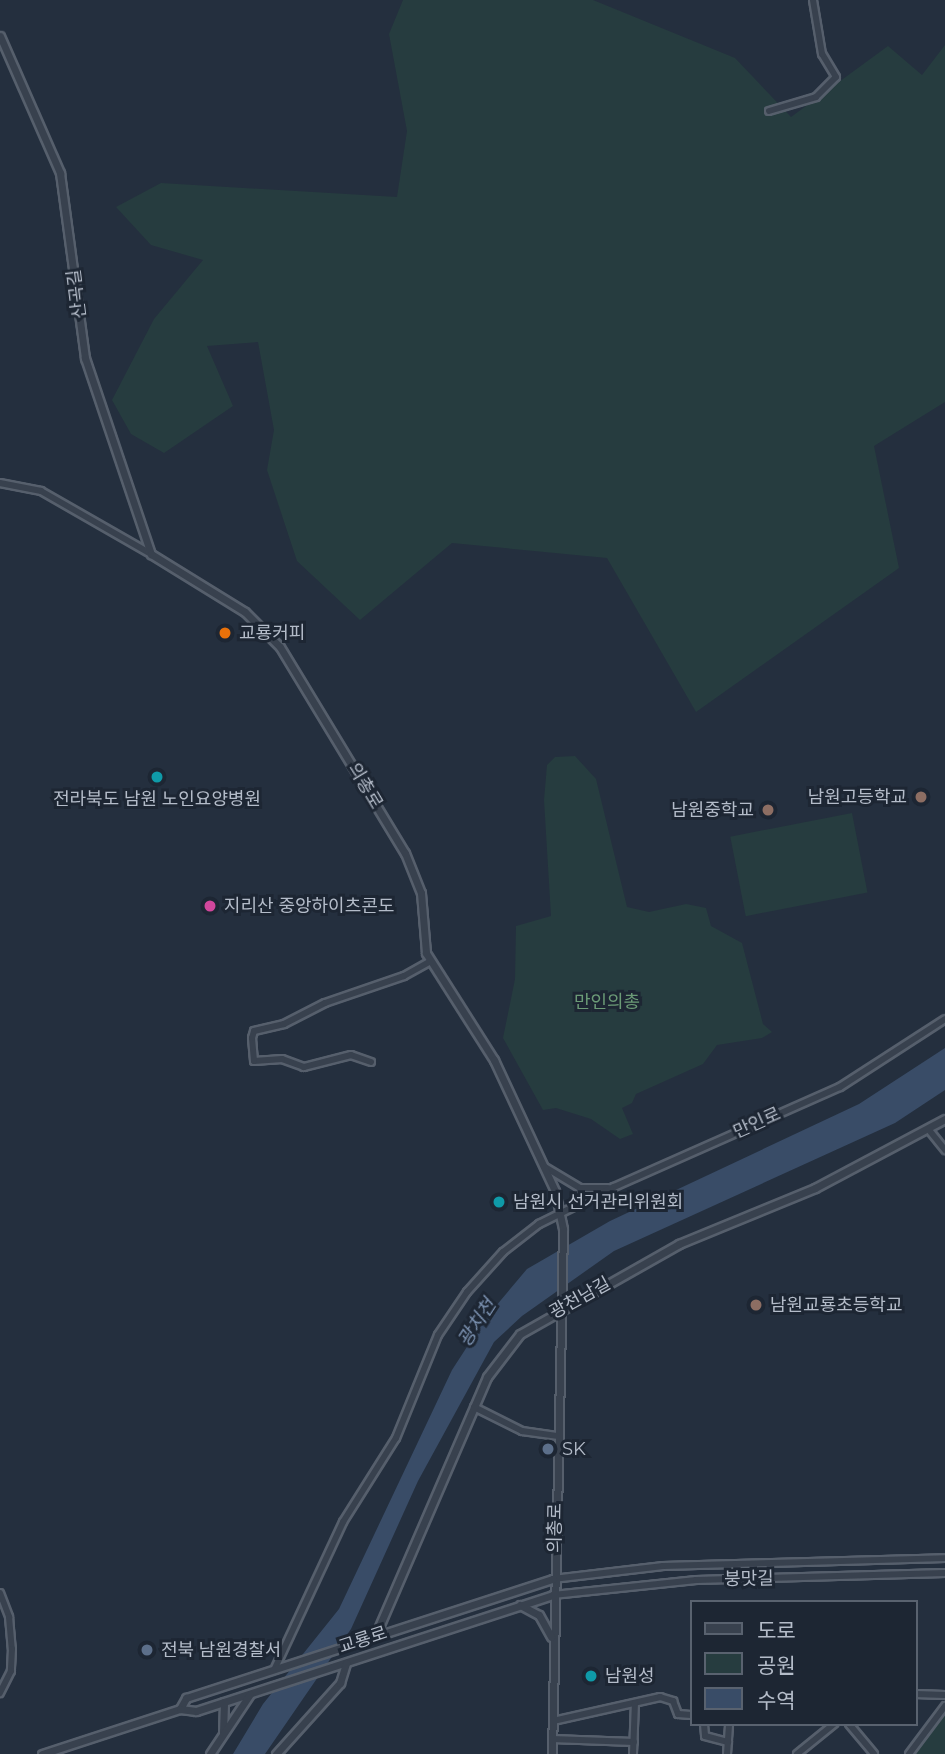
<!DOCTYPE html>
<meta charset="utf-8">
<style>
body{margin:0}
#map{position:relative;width:945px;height:1754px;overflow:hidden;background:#242f3e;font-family:Montserrat,"Noto Sans KR",sans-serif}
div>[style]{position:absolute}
.green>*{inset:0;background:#263c3f;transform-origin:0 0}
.water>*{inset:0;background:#394c67}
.roads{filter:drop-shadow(2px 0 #565f6c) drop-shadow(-2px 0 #565f6c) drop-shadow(0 2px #565f6c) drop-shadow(0 -2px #565f6c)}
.minor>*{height:6px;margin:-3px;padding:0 3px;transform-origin:3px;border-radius:3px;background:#38414e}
.tertiary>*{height:7px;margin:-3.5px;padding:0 3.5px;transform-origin:3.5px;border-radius:3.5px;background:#38414e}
.dots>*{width:19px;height:19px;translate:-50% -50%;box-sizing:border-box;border:4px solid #1d2633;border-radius:50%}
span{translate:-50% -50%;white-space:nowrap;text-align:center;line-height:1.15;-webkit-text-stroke:6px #1d2633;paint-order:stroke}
.street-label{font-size:18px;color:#b4bcc9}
.poi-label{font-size:18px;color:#b4bcc9}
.left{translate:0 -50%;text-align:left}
.right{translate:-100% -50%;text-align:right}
.park-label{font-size:18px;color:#6b9a76}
.water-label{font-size:19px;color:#7c92b1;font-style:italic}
.legend{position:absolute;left:690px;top:1600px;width:228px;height:126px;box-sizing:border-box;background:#1d2633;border:2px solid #59626f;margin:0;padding:9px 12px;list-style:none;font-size:21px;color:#b4bcc9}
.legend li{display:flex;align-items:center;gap:14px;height:35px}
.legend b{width:35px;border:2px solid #59626f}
</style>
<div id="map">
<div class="green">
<div style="clip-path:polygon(403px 0,593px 0,735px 58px,791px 117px,888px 46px,922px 75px,945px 45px,945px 402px,874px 446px,899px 568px,696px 712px,607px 558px,452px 543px,360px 620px,297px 561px,267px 470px,274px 430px,258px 342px,207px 346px,233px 406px,164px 453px,131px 434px,112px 400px,154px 319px,203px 260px,151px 245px,116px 207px,161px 183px,397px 197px,407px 131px,389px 34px)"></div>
<div style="clip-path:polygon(575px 756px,596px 779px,627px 907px,649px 912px,686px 904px,706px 908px,711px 926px,742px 943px,763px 1024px,772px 1032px,762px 1038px,717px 1045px,703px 1064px,636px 1094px,632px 1103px,622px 1108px,633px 1134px,620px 1139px,591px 1119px,556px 1108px,543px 1110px,503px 1038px,515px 979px,516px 926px,551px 916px,544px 800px,547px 765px,555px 757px)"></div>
<div style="left:852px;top:813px;width:81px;height:124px;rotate:79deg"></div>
<div style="clip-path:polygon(945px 1707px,945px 1754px,911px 1754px)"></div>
</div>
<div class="water">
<div style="clip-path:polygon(945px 1048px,945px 1090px,895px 1123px,614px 1251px,522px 1316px,494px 1342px,418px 1481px,351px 1629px,265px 1754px,233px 1754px,263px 1704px,339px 1609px,452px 1370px,485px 1319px,527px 1269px,610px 1221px,859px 1104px)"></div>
</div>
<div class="roads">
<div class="minor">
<div style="left:769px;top:111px;width:49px;rotate:-16.6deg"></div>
<div style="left:816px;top:97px;width:28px;rotate:-45deg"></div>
<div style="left:836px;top:77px;width:27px;rotate:-121deg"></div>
<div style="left:822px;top:54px;width:55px;rotate:-99.5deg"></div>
<div style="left:0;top:483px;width:42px;rotate:11deg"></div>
<div style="left:41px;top:491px;width:127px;rotate:29.8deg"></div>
<div style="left:371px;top:1062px;width:21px;rotate:-161deg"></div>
<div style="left:351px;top:1055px;width:49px;rotate:165.7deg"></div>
<div style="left:304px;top:1067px;width:23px;rotate:-160deg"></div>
<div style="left:282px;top:1059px;width:28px;rotate:176deg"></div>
<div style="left:254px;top:1061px;width:23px;rotate:-95deg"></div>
<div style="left:252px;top:1038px;width:7px;rotate:-74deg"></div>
<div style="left:254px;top:1031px;width:31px;rotate:-13deg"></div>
<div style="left:284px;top:1024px;width:46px;rotate:-27.1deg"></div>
<div style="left:325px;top:1003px;width:83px;rotate:-18.9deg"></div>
<div style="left:404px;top:976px;width:31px;rotate:-29deg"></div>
<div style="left:929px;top:1130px;width:26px;rotate:51deg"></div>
<div style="left:545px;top:1167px;width:41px;rotate:31deg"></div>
<div style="left:580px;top:1188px;width:28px"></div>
<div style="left:474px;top:1407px;width:54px;rotate:26.6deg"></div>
<div style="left:522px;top:1431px;width:35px;rotate:8deg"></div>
<div style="left:553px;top:1579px;width:111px;rotate:-6.7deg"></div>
<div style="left:663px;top:1566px;width:282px;rotate:-1.6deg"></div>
<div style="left:0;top:1593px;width:26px;rotate:69deg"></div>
<div style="left:9px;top:1617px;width:32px;rotate:85deg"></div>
<div style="left:12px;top:1649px;width:22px;rotate:93deg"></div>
<div style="left:11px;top:1671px;width:25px;rotate:117deg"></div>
<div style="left:553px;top:1595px;width:144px;rotate:-6deg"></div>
<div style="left:696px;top:1580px;width:249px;rotate:-1.6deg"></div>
<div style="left:275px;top:1668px;width:161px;rotate:-65deg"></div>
<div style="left:343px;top:1522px;width:99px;rotate:-57.8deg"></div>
<div style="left:396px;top:1438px;width:111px;rotate:-67.8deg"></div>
<div style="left:438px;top:1335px;width:52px;rotate:-56deg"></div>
<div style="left:467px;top:1292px;width:54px;rotate:-48deg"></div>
<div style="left:503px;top:1252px;width:46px;rotate:-37.9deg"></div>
<div style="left:539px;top:1224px;width:84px;rotate:-26.3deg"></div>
<div style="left:614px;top:1187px;width:247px;rotate:-23.9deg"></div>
<div style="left:840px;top:1087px;width:125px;rotate:-32.9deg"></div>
<div style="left:915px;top:1694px;width:30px;rotate:2deg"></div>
<div style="left:553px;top:1721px;width:110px;rotate:-12.6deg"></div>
<div style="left:660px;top:1697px;width:14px;rotate:17deg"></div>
<div style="left:673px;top:1701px;width:14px;rotate:69deg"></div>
<div style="left:678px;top:1714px;width:13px;rotate:4deg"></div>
<div style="left:704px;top:1724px;width:12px;rotate:85deg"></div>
<div style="left:705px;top:1736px;width:24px;rotate:15deg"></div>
<div style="left:849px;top:1724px;width:39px;rotate:50deg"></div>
<div style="left:552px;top:1739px;width:82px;rotate:2.1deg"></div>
<div style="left:633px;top:1754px;width:51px;rotate:-87.8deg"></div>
<div style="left:727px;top:1754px;width:30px;rotate:-86deg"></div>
<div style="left:797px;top:1754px;width:48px;rotate:-39deg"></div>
<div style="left:909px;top:1754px;width:60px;rotate:-53.1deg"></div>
</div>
<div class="tertiary">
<div style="left:0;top:36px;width:150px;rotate:66.3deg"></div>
<div style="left:60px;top:173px;width:187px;rotate:82.3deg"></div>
<div style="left:85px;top:358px;width:207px;rotate:71.4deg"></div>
<div style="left:151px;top:554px;width:110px;rotate:31.7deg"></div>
<div style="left:245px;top:612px;width:49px;rotate:45deg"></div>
<div style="left:280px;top:647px;width:241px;rotate:58.8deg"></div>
<div style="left:405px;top:853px;width:43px;rotate:68.2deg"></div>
<div style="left:421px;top:893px;width:60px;rotate:85.2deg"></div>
<div style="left:426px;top:953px;width:127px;rotate:57.6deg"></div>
<div style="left:494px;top:1060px;width:145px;rotate:65deg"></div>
<div style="left:555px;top:1191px;width:39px;rotate:78deg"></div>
<div style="left:563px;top:1229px;width:525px;rotate:91.2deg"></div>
<div style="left:520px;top:1605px;width:21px;rotate:28deg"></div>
<div style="left:539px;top:1615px;width:25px;rotate:61deg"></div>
<div style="left:375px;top:1636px;width:282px;rotate:-66.6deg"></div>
<div style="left:487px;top:1377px;width:54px;rotate:-52.5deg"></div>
<div style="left:520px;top:1334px;width:183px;rotate:-29.5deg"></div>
<div style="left:679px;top:1244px;width:147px;rotate:-22.4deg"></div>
<div style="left:815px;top:1188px;width:147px;rotate:-28deg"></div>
<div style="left:180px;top:1709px;width:13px;rotate:-61deg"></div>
<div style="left:186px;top:1698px;width:386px;rotate:-18deg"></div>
<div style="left:223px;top:1732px;width:30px;rotate:-88deg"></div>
<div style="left:42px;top:1754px;width:145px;rotate:-18.1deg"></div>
<div style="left:180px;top:1709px;width:16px;rotate:7deg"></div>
<div style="left:196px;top:1711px;width:375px;rotate:-18deg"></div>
<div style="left:210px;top:1754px;width:72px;rotate:-56.3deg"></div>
<div style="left:276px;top:1754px;width:96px;rotate:-48deg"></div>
<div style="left:340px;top:1683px;width:21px;rotate:-73deg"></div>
</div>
</div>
<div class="dots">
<div style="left:225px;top:633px;background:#e8710a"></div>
<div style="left:157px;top:777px;background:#0f9aa8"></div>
<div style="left:921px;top:797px;background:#8d6e63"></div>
<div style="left:768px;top:810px;background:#8d6e63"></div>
<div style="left:210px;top:906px;background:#d1479c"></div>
<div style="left:499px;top:1202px;background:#0f9aa8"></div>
<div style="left:756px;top:1305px;background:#8d6e63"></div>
<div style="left:548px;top:1449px;background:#5c6f8a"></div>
<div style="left:147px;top:1650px;background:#5c6f8a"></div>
<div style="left:591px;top:1676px;background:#0f9aa8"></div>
</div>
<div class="street-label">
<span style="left:77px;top:294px;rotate:-97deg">산곡길</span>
<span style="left:365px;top:786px;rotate:59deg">의총로</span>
<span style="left:757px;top:1123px;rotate:-24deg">만인로</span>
<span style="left:580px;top:1298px;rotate:-29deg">광천남길</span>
<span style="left:555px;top:1528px;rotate:-89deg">의총로</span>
<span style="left:749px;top:1579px;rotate:-1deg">붕맛길</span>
<span style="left:363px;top:1640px;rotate:-18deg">교룡로</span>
</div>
<div class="poi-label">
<span class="left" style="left:239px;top:633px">교룡커피</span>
<span class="right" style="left:907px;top:797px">남원고등학교</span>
<span style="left:157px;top:799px">전라북도 남원 노인요양병원</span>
<span class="right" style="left:754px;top:810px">남원중학교</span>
<span class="left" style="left:224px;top:906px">지리산 중앙하이츠콘도</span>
<span class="left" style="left:513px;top:1202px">남원시 선거관리위원회</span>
<span class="left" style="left:770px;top:1305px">남원교룡초등학교</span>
<span class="left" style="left:562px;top:1449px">SK</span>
<span class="left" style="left:161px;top:1650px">전북 남원경찰서</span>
<span class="left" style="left:605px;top:1676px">남원성</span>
</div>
<div class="park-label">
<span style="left:607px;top:1002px">만인의총</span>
</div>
<div class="water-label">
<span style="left:477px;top:1323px;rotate:-57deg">광치천</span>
</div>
<ul class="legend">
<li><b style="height:9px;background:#38414e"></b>도로</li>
<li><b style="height:19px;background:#263c3f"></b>공원</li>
<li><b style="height:19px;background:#394c67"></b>수역</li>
</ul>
</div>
